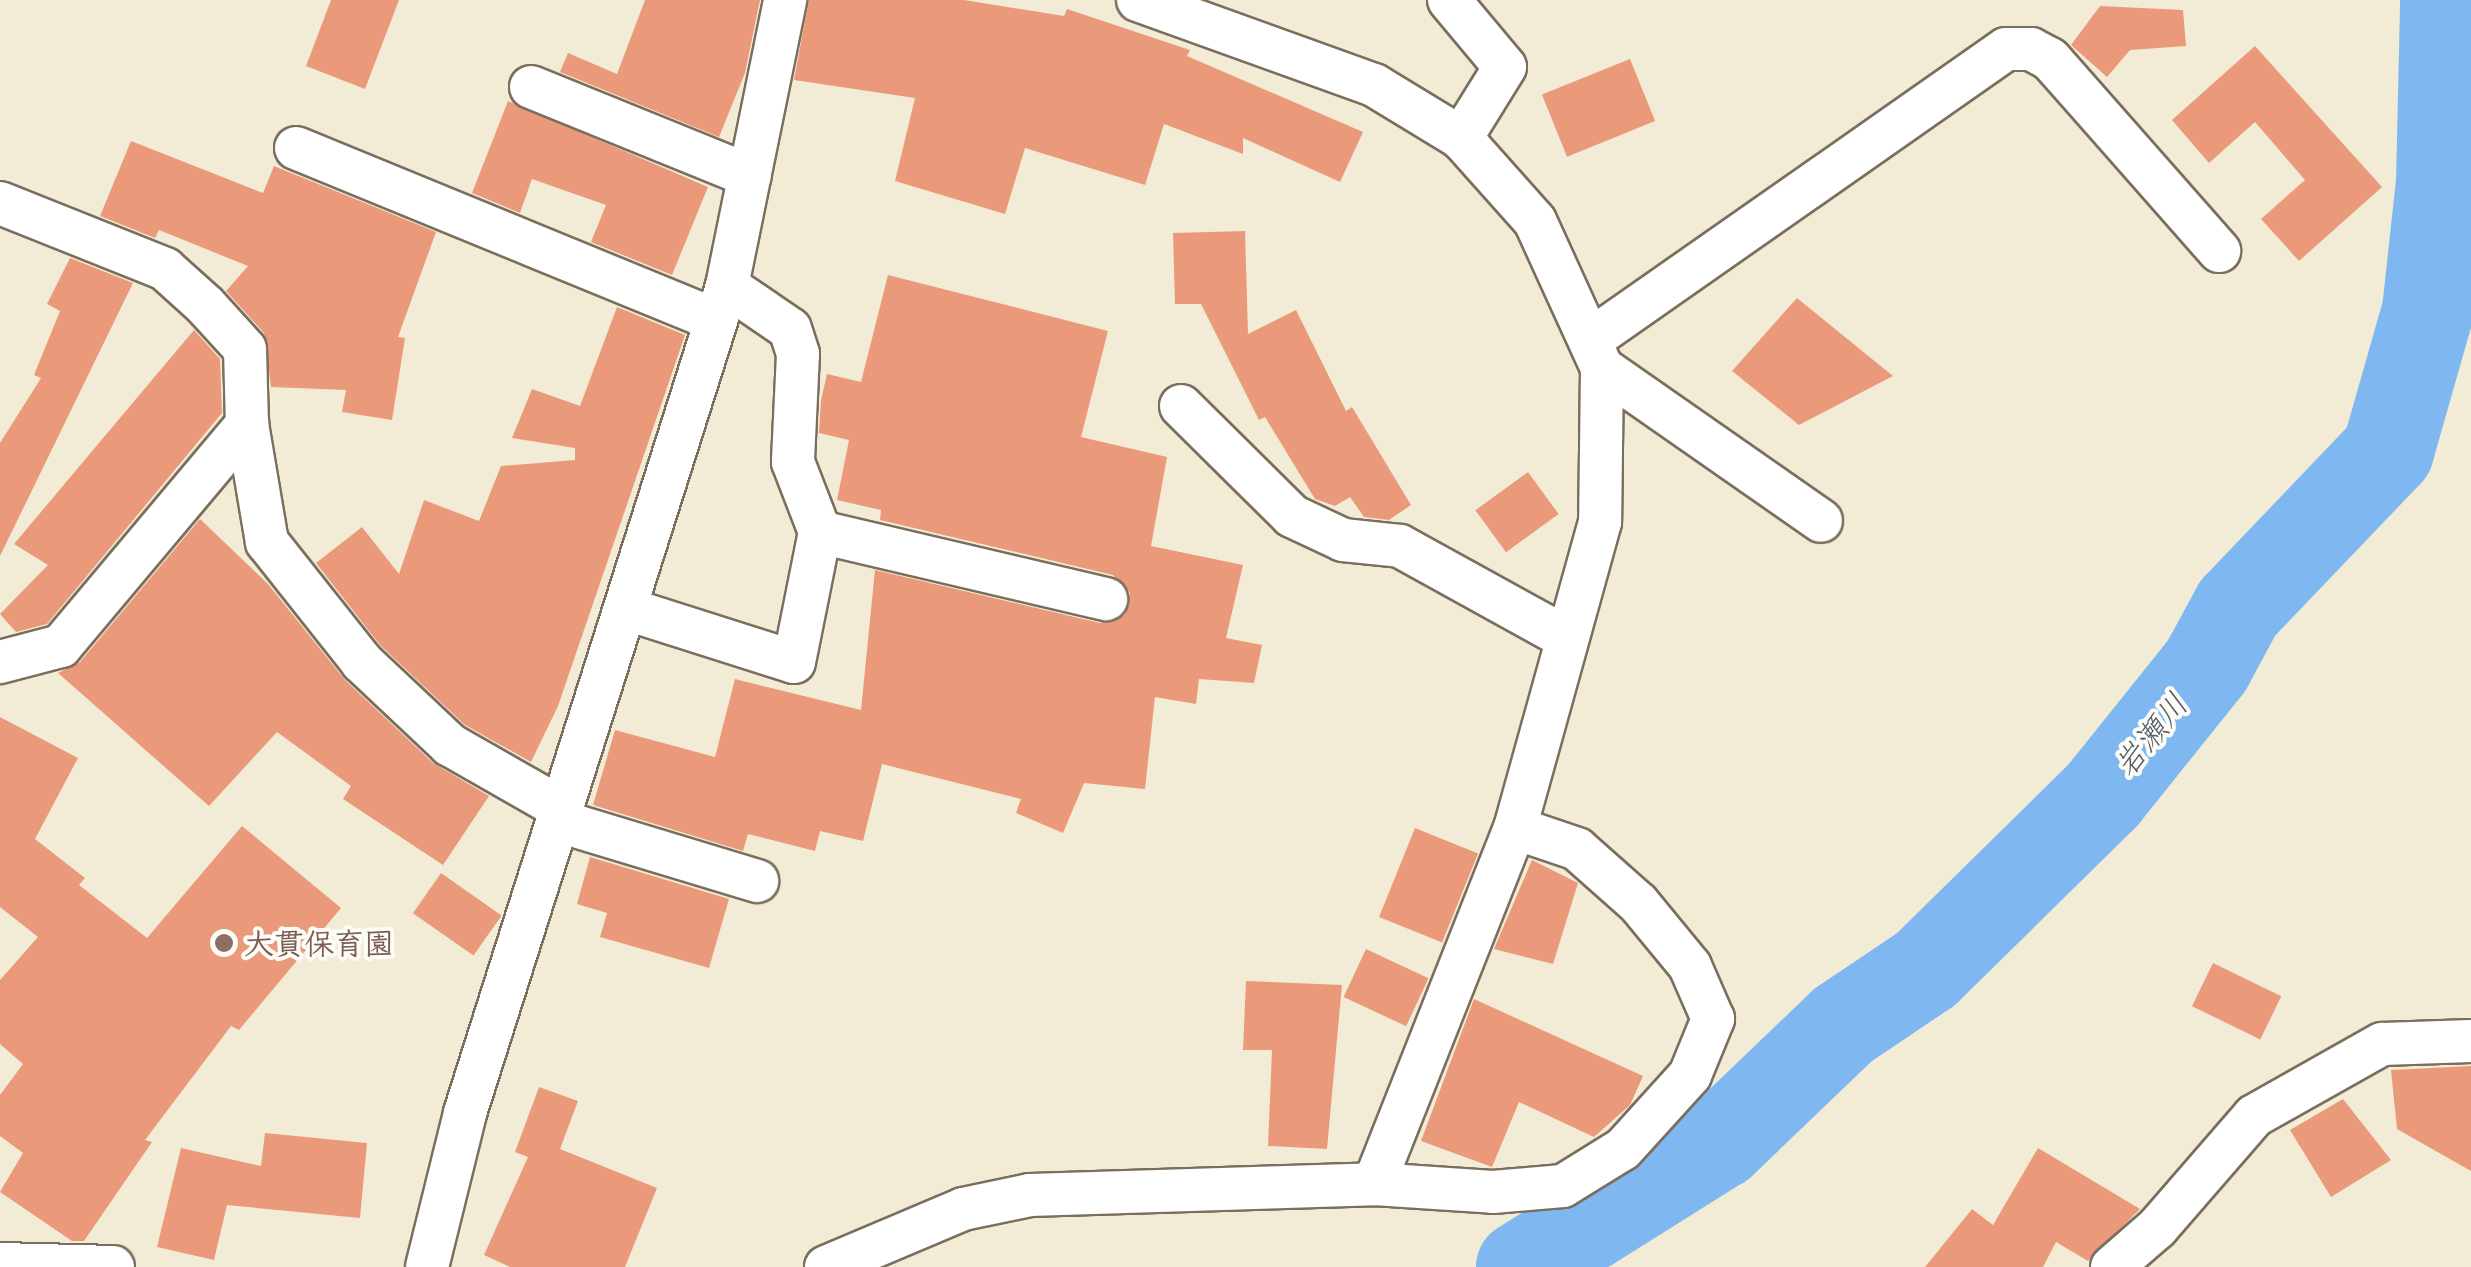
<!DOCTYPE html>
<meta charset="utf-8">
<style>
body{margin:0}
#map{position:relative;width:2471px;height:1267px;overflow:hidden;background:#f2ecd6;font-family:Delius,"Klee One",sans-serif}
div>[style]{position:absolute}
.river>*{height:92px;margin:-46px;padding:0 46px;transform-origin:46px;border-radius:46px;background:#7fb8f0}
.building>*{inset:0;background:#ea9a7a;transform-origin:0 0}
.roads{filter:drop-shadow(2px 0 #7b6e5e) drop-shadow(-2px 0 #7b6e5e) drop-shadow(0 2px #7b6e5e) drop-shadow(0 -2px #7b6e5e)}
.street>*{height:42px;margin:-21px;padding:0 21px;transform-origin:21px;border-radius:21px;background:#fff}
.dots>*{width:28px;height:28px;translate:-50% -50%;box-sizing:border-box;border:5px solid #fdfcf7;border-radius:50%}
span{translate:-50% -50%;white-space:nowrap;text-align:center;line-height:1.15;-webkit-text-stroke:8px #fdfcf7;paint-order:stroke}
.education-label{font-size:30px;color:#785e54;font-weight:700}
.left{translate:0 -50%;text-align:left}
.water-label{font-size:32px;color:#535c68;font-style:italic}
</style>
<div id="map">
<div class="river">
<div style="left:1522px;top:1267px;width:234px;rotate:-32.1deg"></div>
<div style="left:1720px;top:1143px;width:170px;rotate:-43.8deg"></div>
<div style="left:1843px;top:1025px;width:99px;rotate:-33.9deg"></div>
<div style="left:1925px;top:970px;width:250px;rotate:-44.5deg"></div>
<div style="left:2103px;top:795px;width:166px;rotate:-51.3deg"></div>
<div style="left:2207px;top:665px;width:65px;rotate:-61.5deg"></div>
<div style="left:2238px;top:608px;width:217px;rotate:-46.3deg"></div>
<div style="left:2388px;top:451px;width:146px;rotate:-74.1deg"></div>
<div style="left:2428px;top:311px;width:129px;rotate:-83.8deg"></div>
<div style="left:2442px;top:183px;width:183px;rotate:-88.7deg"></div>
</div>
<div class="building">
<div style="clip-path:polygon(331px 0,399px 0,365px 89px,306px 66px)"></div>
<div style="clip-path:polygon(645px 0,760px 0,745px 73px,719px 137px,560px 72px,568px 53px,617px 74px)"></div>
<div style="clip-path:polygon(809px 0,964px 0,1064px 16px,1067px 9px,1190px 50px,1187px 56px,1363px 132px,1340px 182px,1243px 138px,1243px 154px,1164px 124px,1145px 185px,1025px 148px,1005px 214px,895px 181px,915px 98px,794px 80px)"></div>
<div style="clip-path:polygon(2100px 6px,2183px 10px,2186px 46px,2130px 50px,2107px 77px,2071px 45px)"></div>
<div style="clip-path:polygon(2255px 46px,2382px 187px,2299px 261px,2261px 219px,2305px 180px,2255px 122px,2209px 163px,2172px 120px)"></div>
<div style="left:1630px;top:59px;width:67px;height:95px;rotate:68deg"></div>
<div style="clip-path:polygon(508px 101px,708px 187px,672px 275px,591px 242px,606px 205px,532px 179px,520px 213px,472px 193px)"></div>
<div style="clip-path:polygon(131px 141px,263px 193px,274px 166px,436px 232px,398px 337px,405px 338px,392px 420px,342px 412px,346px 390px,271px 387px,264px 333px,226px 291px,248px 266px,159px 230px,155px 238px,100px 216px)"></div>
<div style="clip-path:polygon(1245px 231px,1248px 334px,1296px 310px,1346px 411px,1352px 407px,1411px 505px,1389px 520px,1364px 517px,1350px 497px,1335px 506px,1315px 499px,1265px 417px,1259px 420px,1201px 304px,1175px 304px,1173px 233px)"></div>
<div style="clip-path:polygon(70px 258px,133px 283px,0 556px,0 443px,41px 378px,34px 375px,60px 311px,47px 304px)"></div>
<div style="clip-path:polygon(888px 275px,1108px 331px,1081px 437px,1167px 457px,1151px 546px,1243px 565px,1226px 638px,1262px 645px,1254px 683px,1199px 679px,1196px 704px,1155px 697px,1145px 789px,1084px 783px,1063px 833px,1016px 813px,1021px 799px,882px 764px,863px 841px,820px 831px,815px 851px,748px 834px,743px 851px,593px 805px,615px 730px,715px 757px,735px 679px,861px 710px,875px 570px,1100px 623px,1125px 615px,1130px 593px,1113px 575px,880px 520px,881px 510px,837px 500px,849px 440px,819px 433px,821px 400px,827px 374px,861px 382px)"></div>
<div style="clip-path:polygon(1797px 298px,1893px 376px,1799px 425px,1732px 371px)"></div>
<div style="clip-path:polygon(617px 307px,685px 335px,558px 706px,531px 762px,465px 725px,380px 645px,316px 563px,362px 527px,399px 574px,424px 500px,479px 521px,501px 466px,575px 460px,575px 448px,512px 438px,532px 389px,580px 406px)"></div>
<div style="clip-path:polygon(194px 330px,220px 359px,222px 413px,47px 624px,16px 632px,0 614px,48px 565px,14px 544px)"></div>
<div style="left:1528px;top:472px;width:52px;height:65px;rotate:54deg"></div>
<div style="clip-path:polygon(200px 519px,268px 584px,345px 680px,433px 763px,489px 796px,443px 865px,343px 799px,351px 786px,277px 732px,209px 806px,58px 673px,80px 662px)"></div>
<div style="clip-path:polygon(0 717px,78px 758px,35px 839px,85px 878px,79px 885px,147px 938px,242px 826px,341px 908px,239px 1030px,231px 1026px,145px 1140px,152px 1142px,84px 1241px,72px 1241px,0 1192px,23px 1153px,0 1136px,0 1095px,23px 1064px,0 1044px,0 980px,38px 937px,0 907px)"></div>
<div style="left:1415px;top:828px;width:68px;height:96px;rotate:22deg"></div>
<div style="clip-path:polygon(590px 857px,729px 899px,709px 968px,600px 937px,607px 913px,577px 904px)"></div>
<div style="clip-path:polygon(1532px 860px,1578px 883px,1553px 964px,1494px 949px)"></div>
<div style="left:441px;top:873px;width:74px;height:49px;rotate:35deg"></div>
<div style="left:1366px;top:949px;width:69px;height:53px;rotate:25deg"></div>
<div style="left:2213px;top:963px;width:76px;height:48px;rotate:26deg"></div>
<div style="clip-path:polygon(1246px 981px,1342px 985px,1327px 1149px,1268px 1146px,1272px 1050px,1243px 1050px)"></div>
<div style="clip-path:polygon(1474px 999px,1643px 1076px,1630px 1105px,1594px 1137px,1519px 1102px,1492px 1167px,1421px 1141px)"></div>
<div style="clip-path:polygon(2471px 1066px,2471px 1171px,2397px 1129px,2391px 1070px)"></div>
<div style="clip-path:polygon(539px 1087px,578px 1101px,560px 1149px,657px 1188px,625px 1267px,510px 1267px,484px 1255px,528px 1157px,515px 1152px)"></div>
<div style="clip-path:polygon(2343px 1099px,2391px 1160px,2331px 1197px,2290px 1130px)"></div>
<div style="clip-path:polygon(265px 1133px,367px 1143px,360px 1218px,227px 1205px,214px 1260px,157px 1247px,181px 1148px,261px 1166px)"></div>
<div style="clip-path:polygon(2038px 1148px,2140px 1209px,2088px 1261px,2056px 1242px,2043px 1267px,1925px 1267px,1972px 1209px,1993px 1225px)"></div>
</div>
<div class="roads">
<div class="street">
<div style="left:1138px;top:0;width:251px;rotate:19.8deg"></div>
<div style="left:1374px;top:85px;width:102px;rotate:31.3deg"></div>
<div style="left:1461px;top:138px;width:111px;rotate:48.3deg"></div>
<div style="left:1535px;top:221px;width:162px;rotate:65.5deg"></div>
<div style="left:1602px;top:368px;width:154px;rotate:90.7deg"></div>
<div style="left:1600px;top:522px;width:318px;rotate:105.5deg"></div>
<div style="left:1515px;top:828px;width:383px;rotate:111.6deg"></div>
<div style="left:1449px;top:0;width:87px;rotate:50.1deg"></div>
<div style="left:1505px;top:67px;width:84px;rotate:121.8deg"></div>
<div style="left:531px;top:87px;width:236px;rotate:22.1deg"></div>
<div style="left:296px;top:148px;width:453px;rotate:22.3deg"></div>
<div style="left:0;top:203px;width:178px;rotate:21.8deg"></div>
<div style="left:165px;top:269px;width:54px;rotate:42deg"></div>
<div style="left:205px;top:305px;width:59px;rotate:47.7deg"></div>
<div style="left:245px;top:349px;width:75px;rotate:88.5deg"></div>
<div style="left:247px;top:424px;width:120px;rotate:80.4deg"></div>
<div style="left:267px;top:542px;width:153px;rotate:51.6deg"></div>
<div style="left:362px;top:662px;width:121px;rotate:43.3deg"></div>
<div style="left:450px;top:745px;width:131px;rotate:29.7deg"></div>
<div style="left:727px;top:286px;width:76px;rotate:34.3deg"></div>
<div style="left:790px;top:329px;width:26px;rotate:72deg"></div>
<div style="left:798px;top:354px;width:108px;rotate:92.7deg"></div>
<div style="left:793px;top:462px;width:75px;rotate:68.9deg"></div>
<div style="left:1593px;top:338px;width:504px;rotate:-34.98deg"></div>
<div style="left:2006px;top:49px;width:25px"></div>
<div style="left:2031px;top:49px;width:21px;rotate:28deg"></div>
<div style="left:2050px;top:59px;width:256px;rotate:48.6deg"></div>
<div style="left:1602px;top:368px;width:267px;rotate:34.9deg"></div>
<div style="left:1181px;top:406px;width:156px;rotate:44.7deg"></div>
<div style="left:1292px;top:516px;width:56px;rotate:25.2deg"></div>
<div style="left:1343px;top:540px;width:57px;rotate:6deg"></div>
<div style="left:1400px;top:546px;width:188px;rotate:28.9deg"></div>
<div style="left:627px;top:609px;width:175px;rotate:17.6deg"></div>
<div style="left:794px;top:662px;width:133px;rotate:-78.7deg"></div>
<div style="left:820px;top:532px;width:294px;rotate:13.2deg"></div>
<div style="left:0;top:662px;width:63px;rotate:-14.7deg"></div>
<div style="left:61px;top:646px;width:290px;rotate:-50deg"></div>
<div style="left:562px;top:822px;width:204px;rotate:16.8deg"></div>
<div style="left:0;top:1264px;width:113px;rotate:1.5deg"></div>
<div style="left:427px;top:1267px;width:159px;rotate:-76.1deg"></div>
<div style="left:465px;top:1113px;width:868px;rotate:-72.42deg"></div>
<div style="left:727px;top:286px;width:292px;rotate:-78.5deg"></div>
<div style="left:826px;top:1267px;width:149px;rotate:-22.9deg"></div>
<div style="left:963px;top:1209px;width:68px;rotate:-11.8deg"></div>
<div style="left:1030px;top:1195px;width:344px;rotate:-1.8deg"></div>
<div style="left:1374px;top:1184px;width:119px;rotate:3.8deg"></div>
<div style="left:1493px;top:1192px;width:70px;rotate:-4.9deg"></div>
<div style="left:1563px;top:1186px;width:70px;rotate:-31.7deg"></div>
<div style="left:1623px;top:1149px;width:100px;rotate:-47.8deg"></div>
<div style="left:1690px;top:1075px;width:61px;rotate:-67.7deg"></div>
<div style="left:1713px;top:1019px;width:58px;rotate:-113.5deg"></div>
<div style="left:1690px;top:966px;width:82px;rotate:-129.5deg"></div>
<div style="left:1638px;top:903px;width:81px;rotate:-138.5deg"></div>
<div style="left:1577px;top:849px;width:65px;rotate:-161.3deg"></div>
<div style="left:2112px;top:1267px;width:60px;rotate:-40.9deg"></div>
<div style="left:2157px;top:1228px;width:148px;rotate:-49.1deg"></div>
<div style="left:2254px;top:1116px;width:147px;rotate:-29.4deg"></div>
<div style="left:2382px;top:1044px;width:89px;rotate:-1.9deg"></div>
</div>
</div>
<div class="dots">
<div style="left:224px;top:943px;background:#8d6e63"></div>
</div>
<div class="education-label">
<span class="left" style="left:244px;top:943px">大貫保育園</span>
</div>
<div class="water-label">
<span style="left:2151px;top:735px;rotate:-51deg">岩瀬川</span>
</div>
</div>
